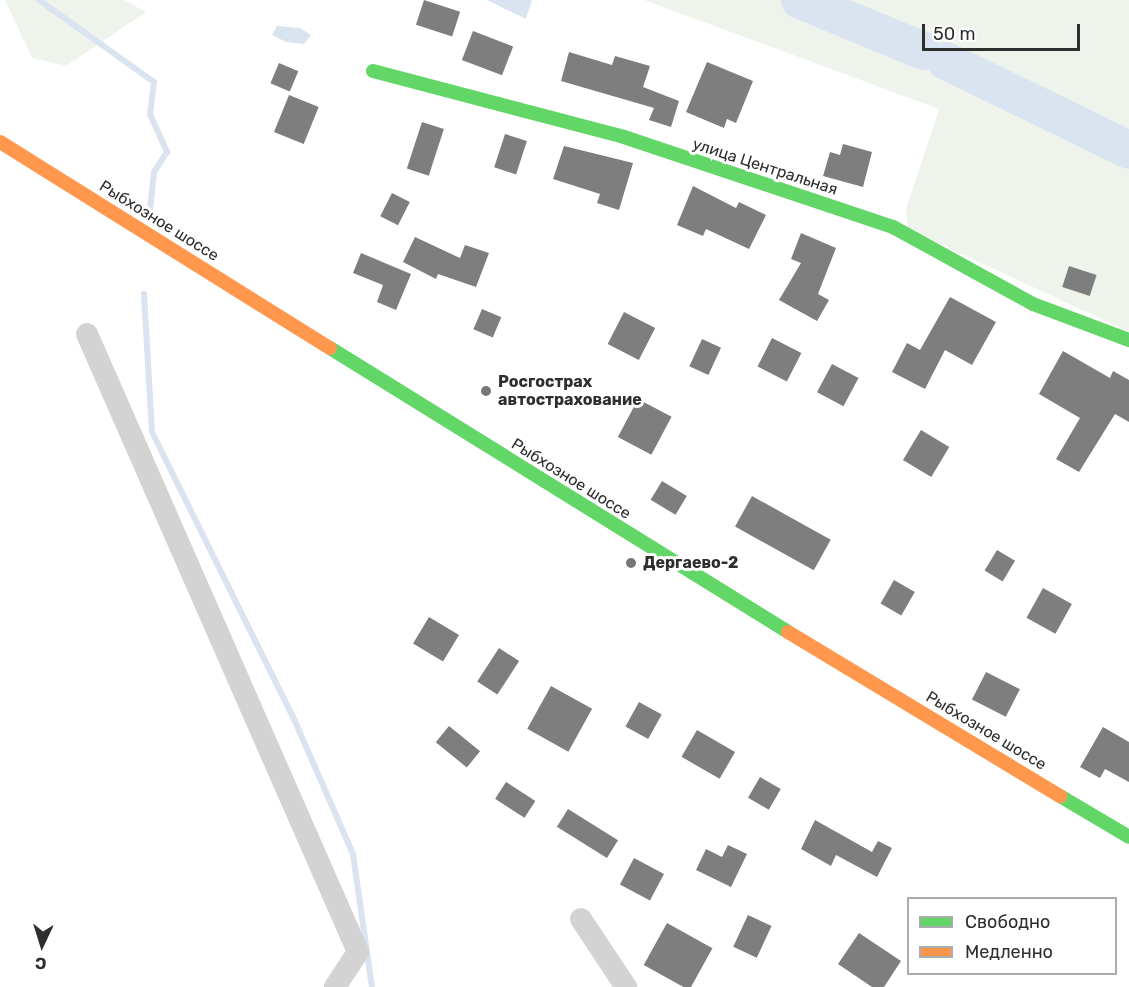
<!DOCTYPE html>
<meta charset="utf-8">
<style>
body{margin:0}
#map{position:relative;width:1129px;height:987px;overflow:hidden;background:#fff;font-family:Rubik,sans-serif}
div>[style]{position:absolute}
.green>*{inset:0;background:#eef4ec}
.water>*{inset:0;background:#dae3f0}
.stream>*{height:6px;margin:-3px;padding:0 3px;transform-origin:3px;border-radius:3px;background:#dae3f0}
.river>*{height:38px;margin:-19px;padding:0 19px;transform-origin:19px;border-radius:19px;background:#dae3f0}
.building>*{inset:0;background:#7e7e7e;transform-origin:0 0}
.street>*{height:22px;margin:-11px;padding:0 11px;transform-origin:11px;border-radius:11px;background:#d3d3d3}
.fast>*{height:14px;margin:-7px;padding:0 7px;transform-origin:7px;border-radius:7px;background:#63d668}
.slow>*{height:14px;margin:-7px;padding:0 7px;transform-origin:7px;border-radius:7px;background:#ff974d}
.dots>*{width:16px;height:16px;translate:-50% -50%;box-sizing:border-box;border:3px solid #fff;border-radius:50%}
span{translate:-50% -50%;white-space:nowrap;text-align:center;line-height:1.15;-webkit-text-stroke:6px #fff;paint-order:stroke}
.street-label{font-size:16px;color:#2e2e2e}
.poi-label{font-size:16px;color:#2e2e2e;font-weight:700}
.left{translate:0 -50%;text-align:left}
.legend{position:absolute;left:907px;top:897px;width:210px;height:78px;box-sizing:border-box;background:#fff;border:2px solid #ababab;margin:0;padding:8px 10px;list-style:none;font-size:18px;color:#2e2e2e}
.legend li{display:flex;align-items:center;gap:12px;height:30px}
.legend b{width:30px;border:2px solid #ababab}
.north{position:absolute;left:12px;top:915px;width:60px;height:60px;-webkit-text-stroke:4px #fff;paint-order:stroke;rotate:184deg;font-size:16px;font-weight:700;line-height:24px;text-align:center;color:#2e2e2e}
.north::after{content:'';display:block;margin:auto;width:21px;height:27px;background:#2e2e2e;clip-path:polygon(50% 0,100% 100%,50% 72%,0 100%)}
.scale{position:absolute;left:922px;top:24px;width:158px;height:27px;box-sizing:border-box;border:3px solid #2e2e2e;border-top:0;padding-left:8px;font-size:18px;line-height:21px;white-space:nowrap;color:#2e2e2e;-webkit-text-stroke:4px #fff;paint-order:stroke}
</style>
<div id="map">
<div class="green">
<div style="clip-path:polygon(5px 0,124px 0,146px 12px,66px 66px,32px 58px)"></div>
<div style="clip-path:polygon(644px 0,1129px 0,1129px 332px,908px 229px,906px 209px,939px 109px)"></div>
</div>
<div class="water">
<div style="clip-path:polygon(487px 0,532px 0,526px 19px)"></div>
<div style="clip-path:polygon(277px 26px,300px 28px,311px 35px,304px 44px,286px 42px,272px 35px)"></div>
</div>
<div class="stream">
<div style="left:39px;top:0;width:141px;rotate:35.5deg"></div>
<div style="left:154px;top:82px;width:32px;rotate:97deg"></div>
<div style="left:150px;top:114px;width:42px;rotate:65.9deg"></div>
<div style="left:167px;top:152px;width:24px;rotate:123deg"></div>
<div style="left:154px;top:172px;width:37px;rotate:96deg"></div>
<div style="left:144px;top:294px;width:138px;rotate:86.7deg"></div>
<div style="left:152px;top:432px;width:320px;rotate:63.7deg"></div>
<div style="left:294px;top:719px;width:147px;rotate:66.4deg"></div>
<div style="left:353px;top:854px;width:134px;rotate:81.9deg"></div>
</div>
<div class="river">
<div style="left:800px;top:0;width:134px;rotate:22.4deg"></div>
<div style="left:946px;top:61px;width:203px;rotate:25.9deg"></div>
</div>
<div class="building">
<div style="left:424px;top:0;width:38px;height:26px;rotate:18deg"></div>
<div style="left:473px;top:31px;width:43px;height:31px;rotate:21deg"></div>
<div style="clip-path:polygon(569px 52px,612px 65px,615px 56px,650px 66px,643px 87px,679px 101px,671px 127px,649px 120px,654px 108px,561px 81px)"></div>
<div style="clip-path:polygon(707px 62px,753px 81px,736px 123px,727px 119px,724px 128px,686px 112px)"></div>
<div style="left:279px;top:63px;width:21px;height:22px;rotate:23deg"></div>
<div style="left:289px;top:95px;width:32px;height:40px;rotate:22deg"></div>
<div style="left:422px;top:122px;width:23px;height:49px;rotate:18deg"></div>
<div style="left:505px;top:134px;width:23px;height:35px;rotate:18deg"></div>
<div style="clip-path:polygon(843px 144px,872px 152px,863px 187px,823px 176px,830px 152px,840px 155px)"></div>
<div style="clip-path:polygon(564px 146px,633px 163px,619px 210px,597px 203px,600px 194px,553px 179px)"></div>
<div style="clip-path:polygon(693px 186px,736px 208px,739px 202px,766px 215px,749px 249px,706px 229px,703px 236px,677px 225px)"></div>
<div style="left:392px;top:193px;width:20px;height:26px;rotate:27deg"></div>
<div style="clip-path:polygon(801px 233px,836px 248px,818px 294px,829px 300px,817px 321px,779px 300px,801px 263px,791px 259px)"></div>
<div style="clip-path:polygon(415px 237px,460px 258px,465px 245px,489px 253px,476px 287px,438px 274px,436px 279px,403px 262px)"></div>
<div style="clip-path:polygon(361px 253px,411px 274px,396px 310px,377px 302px,383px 285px,353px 273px)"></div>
<div style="left:1069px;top:266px;width:29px;height:22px;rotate:18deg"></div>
<div style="clip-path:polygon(950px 297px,996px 322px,972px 365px,945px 350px,925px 389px,892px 372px,907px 343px,920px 350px)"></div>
<div style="left:482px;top:309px;width:21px;height:22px;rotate:23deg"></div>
<div style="left:624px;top:312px;width:35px;height:36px;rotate:27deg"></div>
<div style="left:772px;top:338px;width:33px;height:32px;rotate:27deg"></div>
<div style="left:702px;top:339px;width:21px;height:30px;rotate:25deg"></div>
<div style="clip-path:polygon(1063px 351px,1110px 378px,1113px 371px,1129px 380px,1129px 422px,1115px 414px,1079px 472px,1056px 459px,1080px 418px,1039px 394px)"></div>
<div style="left:832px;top:364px;width:30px;height:32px;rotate:28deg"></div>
<div style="left:638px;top:399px;width:38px;height:43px;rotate:28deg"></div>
<div style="left:921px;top:430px;width:33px;height:35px;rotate:31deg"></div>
<div style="left:662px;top:481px;width:29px;height:22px;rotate:31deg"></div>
<div style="left:752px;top:496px;width:90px;height:35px;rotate:29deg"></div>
<div style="left:997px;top:550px;width:21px;height:24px;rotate:31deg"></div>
<div style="left:894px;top:580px;width:24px;height:27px;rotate:30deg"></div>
<div style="left:1043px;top:588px;width:33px;height:34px;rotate:29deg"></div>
<div style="left:429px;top:617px;width:35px;height:31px;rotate:31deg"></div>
<div style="left:499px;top:648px;width:24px;height:40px;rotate:33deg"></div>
<div style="left:986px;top:672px;width:38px;height:31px;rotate:27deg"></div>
<div style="left:551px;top:686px;width:47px;height:49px;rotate:29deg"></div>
<div style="left:639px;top:702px;width:26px;height:28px;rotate:29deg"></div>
<div style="left:449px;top:726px;width:40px;height:21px;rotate:39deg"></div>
<div style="clip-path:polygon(1103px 727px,1129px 742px,1129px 782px,1105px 769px,1100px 778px,1080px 767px)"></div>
<div style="left:697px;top:730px;width:44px;height:31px;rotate:30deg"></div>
<div style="left:760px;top:777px;width:24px;height:24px;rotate:30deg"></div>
<div style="left:506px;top:782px;width:35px;height:20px;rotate:33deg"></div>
<div style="left:568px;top:809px;width:59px;height:21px;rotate:32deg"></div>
<div style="clip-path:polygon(815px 820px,872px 852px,878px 841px,892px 848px,877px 877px,836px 855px,831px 866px,801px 849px)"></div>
<div style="clip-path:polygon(728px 845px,747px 854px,731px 887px,696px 870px,706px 849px,722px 857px)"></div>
<div style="left:634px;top:858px;width:34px;height:30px;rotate:28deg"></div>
<div style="left:748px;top:915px;width:26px;height:35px;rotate:25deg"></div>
<div style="left:667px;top:923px;width:52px;height:48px;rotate:29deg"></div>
<div style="clip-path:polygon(859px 933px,901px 961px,884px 987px,872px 987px,838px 964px)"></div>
</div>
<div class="street">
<div style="left:87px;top:334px;width:675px;rotate:66.32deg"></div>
<div style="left:358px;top:952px;width:42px;rotate:123.3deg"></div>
<div style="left:581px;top:919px;width:82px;rotate:56.5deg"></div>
</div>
<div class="fast">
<div style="left:373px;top:71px;width:260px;rotate:14.7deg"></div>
<div style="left:624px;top:137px;width:284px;rotate:18.5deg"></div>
<div style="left:893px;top:227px;width:160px;rotate:28.8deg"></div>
<div style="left:1033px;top:304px;width:103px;rotate:20.6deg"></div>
<div style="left:330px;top:348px;width:539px;rotate:31.8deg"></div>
<div style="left:1060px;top:796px;width:80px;rotate:30.7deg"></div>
</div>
<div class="slow">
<div style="left:0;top:142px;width:389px;rotate:32deg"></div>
<div style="left:788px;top:632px;width:318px;rotate:31.1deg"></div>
</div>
<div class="dots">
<div style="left:486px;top:391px;background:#777"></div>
<div style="left:631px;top:563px;background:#777"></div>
</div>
<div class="street-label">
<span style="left:765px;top:167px;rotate:18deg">улица Центральная</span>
<span style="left:159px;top:221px;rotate:32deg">Рыбхозное шоссе</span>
<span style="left:571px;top:479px;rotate:32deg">Рыбхозное шоссе</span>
<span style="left:986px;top:731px;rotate:31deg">Рыбхозное шоссе</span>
</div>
<div class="poi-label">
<span class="left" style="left:498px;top:391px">Росгострах<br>автострахование</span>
<span class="left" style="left:643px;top:563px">Дергаево-2</span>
</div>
<ul class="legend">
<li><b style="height:8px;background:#63d668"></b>Свободно</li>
<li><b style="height:8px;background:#ff974d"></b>Медленно</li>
</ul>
<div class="north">С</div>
<div class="scale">50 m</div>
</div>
